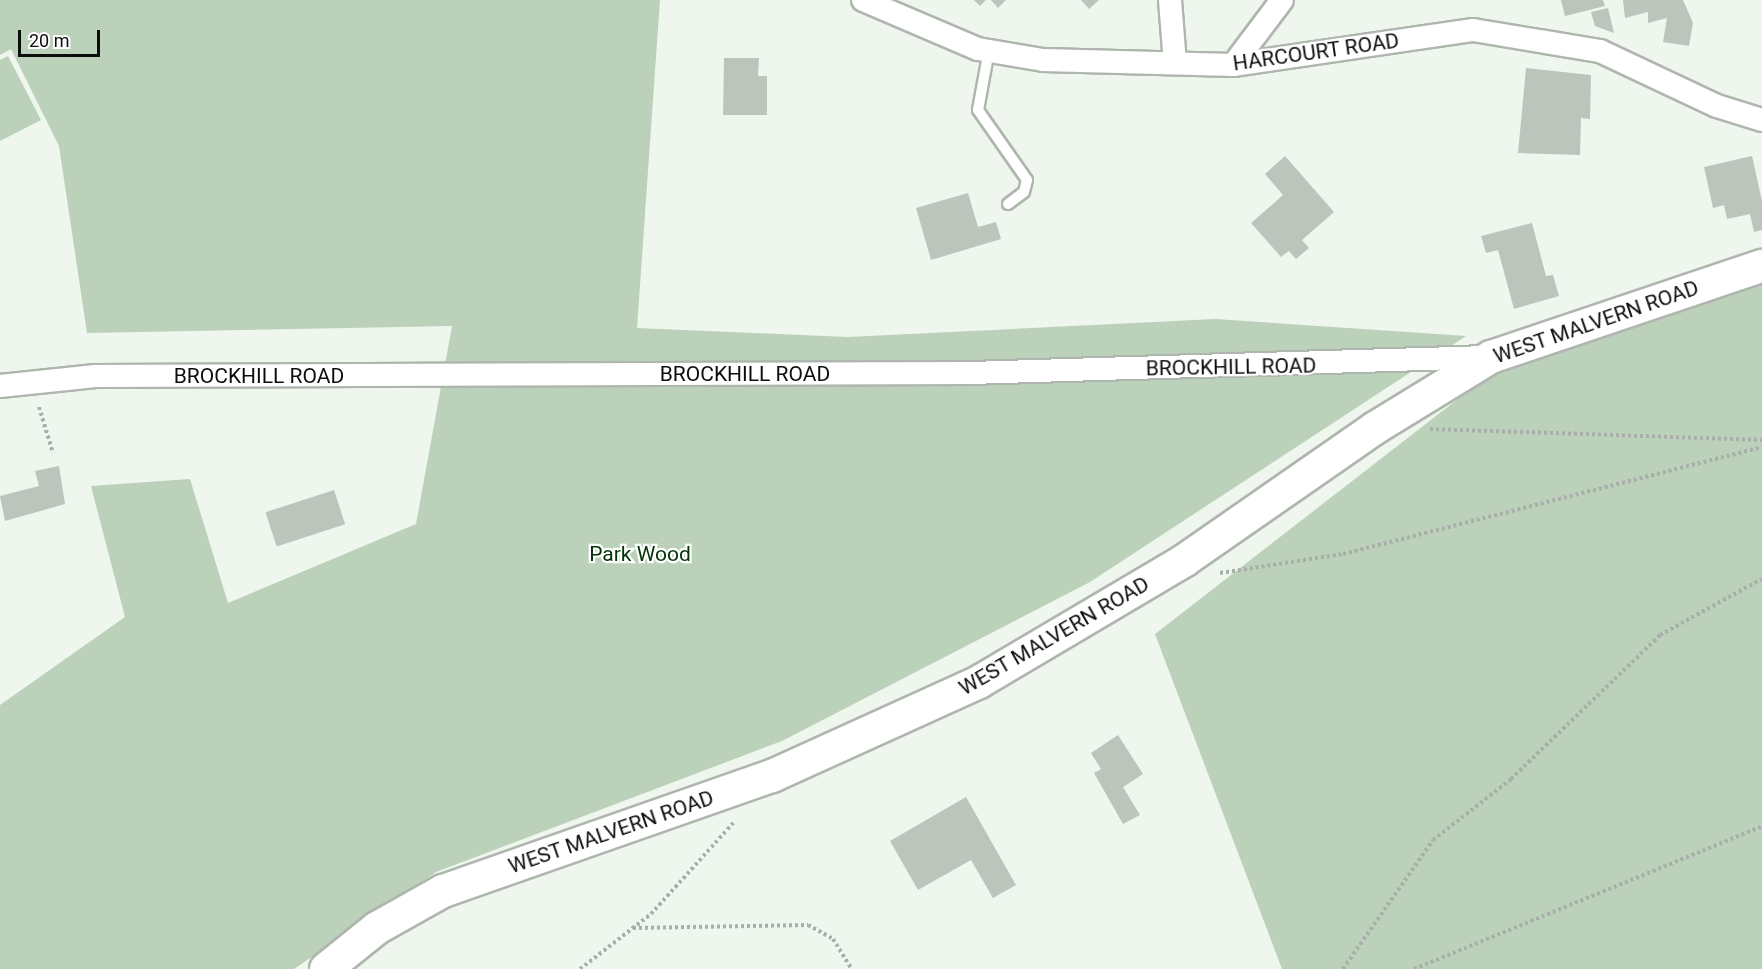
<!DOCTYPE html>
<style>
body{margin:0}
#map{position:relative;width:1762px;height:969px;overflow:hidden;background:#eef6ee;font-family:Roboto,sans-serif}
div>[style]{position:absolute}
.green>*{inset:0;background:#bbd1ba}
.building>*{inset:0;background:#bcc4bc;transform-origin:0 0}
.path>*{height:4px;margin-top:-2px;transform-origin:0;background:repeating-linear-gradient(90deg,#a8aea8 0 3px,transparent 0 6px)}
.roads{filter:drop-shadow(2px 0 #afb6ae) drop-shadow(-2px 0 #afb6ae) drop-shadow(0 2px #afb6ae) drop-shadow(0 -2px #afb6ae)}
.service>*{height:10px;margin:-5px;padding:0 5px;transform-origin:5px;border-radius:5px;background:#fff}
.minor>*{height:22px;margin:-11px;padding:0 11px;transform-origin:11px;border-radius:11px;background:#fff}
.secondary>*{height:32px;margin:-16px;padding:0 16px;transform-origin:16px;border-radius:16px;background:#fff}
span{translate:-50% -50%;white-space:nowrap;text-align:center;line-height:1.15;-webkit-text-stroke:4.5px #fff;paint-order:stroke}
.street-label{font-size:21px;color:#0c0e0c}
.park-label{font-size:21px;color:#023408}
.scale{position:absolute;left:18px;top:30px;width:82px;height:27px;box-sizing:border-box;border:3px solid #0c0e0c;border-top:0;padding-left:8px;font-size:18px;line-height:21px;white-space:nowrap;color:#0c0e0c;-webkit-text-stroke:4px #fff;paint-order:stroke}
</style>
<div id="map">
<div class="green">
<div style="clip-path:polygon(0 0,660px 0,637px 328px,848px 337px,1215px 319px,1466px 336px,1090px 582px,782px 741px,436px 872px,294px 969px,0 969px,0 705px,125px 617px,91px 486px,190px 479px,228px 603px,416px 524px,452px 326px,87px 333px,59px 146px,11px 49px,0 55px)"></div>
<div style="clip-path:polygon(8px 56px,41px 120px,0 141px,0 60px)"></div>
<div style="clip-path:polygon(1762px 282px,1762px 969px,1282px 969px,1155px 634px,1485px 378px)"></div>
</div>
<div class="building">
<div style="clip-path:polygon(974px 0,986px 0,980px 6px)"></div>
<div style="clip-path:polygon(991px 0,1006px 0,998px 8px)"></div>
<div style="clip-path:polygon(1081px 0,1099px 0,1089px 9px)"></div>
<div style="clip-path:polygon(1561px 0,1603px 0,1605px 6px,1565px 16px)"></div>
<div style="clip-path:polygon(1623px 0,1683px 0,1693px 23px,1689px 46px,1663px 42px,1667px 18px,1648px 23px,1648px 12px,1625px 18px)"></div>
<div style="clip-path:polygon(1608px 8px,1614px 33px,1595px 26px,1591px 12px)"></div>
<div style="clip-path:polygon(724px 58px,759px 58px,758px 76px,767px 76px,767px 115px,723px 115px)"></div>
<div style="clip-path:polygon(1526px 68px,1591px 75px,1590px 119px,1581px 118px,1580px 155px,1518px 153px)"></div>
<div style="clip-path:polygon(1285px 156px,1334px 212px,1302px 240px,1309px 248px,1296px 259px,1289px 251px,1281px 257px,1251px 223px,1283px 195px,1265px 174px)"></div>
<div style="clip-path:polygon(1752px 156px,1762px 201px,1762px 230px,1754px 232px,1750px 214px,1727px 219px,1724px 205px,1713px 208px,1704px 167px)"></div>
<div style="clip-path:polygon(968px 193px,978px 227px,996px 222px,1001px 239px,931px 260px,916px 208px)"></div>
<div style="clip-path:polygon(1532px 223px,1546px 276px,1553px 275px,1559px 296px,1514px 309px,1498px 250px,1486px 253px,1481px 236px)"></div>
<div style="clip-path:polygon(59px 466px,65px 504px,5px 521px,0 496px,39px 486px,35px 471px)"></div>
<div style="left:334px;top:490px;width:36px;height:72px;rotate:72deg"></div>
<div style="clip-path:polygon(1118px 735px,1143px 774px,1123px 787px,1140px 815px,1123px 824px,1094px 773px,1101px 769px,1091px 753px)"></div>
<div style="clip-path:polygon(966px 797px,1016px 885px,993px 898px,971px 860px,918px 890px,890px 841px)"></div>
</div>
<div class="path">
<div style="left:39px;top:407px;width:48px;rotate:73.1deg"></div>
<div style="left:1430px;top:429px;width:332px;rotate:1.9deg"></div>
<div style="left:1220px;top:573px;width:124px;rotate:-8.8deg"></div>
<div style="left:1343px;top:554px;width:432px;rotate:-14.3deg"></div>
<div style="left:633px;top:928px;width:175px;rotate:-1deg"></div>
<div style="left:808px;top:925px;width:29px;rotate:29deg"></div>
<div style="left:833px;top:939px;width:36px;rotate:58deg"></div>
<div style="left:580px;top:969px;width:90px;rotate:-37.8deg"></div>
<div style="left:651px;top:914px;width:125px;rotate:-47.9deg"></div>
<div style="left:1343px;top:969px;width:157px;rotate:-55.1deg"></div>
<div style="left:1433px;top:840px;width:99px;rotate:-38deg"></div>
<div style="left:1511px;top:779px;width:207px;rotate:-44deg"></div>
<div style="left:1660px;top:635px;width:116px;rotate:-28.8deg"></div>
<div style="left:1414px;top:969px;width:376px;rotate:-22.3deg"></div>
</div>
<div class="roads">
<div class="service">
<div style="left:989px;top:50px;width:61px;rotate:100.4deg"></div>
<div style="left:978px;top:110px;width:85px;rotate:55deg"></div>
<div style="left:1027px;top:180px;width:12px;rotate:104deg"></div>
<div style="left:1024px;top:192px;width:20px;rotate:143deg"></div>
</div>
<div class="minor">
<div style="left:863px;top:0;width:125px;rotate:23.1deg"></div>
<div style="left:978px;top:49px;width:66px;rotate:9.6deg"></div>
<div style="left:1043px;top:60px;width:190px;rotate:1.5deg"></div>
<div style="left:1233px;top:65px;width:243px;rotate:-8.3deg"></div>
<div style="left:1473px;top:30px;width:129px;rotate:9.4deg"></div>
<div style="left:1600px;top:51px;width:129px;rotate:25.2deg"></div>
<div style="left:1717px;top:106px;width:47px;rotate:17.3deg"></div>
<div style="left:1170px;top:0;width:63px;rotate:85.5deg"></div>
<div style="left:1233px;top:65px;width:81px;rotate:-53deg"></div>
<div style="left:0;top:386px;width:96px;rotate:-6deg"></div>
<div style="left:95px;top:376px;width:875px;rotate:-0.2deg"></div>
<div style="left:970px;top:373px;width:517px;rotate:-1.77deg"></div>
</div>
<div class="secondary">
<div style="left:326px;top:969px;width:65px;rotate:-38.8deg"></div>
<div style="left:377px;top:928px;width:76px;rotate:-29.3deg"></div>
<div style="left:443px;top:891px;width:349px;rotate:-19.3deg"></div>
<div style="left:772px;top:776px;width:227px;rotate:-24.4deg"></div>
<div style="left:979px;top:682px;width:239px;rotate:-30.6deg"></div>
<div style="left:1185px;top:560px;width:231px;rotate:-34.8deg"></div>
<div style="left:1375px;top:428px;width:136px;rotate:-31.5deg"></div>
<div style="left:1491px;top:357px;width:286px;rotate:-18.6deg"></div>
</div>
</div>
<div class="street-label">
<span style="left:1316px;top:52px;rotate:-8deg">HARCOURT ROAD</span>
<span style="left:1596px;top:322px;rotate:-19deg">WEST MALVERN ROAD</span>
<span style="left:1231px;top:367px;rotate:-1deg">BROCKHILL ROAD</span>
<span style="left:745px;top:374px">BROCKHILL ROAD</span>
<span style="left:259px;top:376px">BROCKHILL ROAD</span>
<span style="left:1054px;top:636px;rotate:-30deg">WEST MALVERN ROAD</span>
<span style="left:611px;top:832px;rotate:-19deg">WEST MALVERN ROAD</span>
</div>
<div class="park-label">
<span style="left:640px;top:554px">Park Wood</span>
</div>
<div class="scale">20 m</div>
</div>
